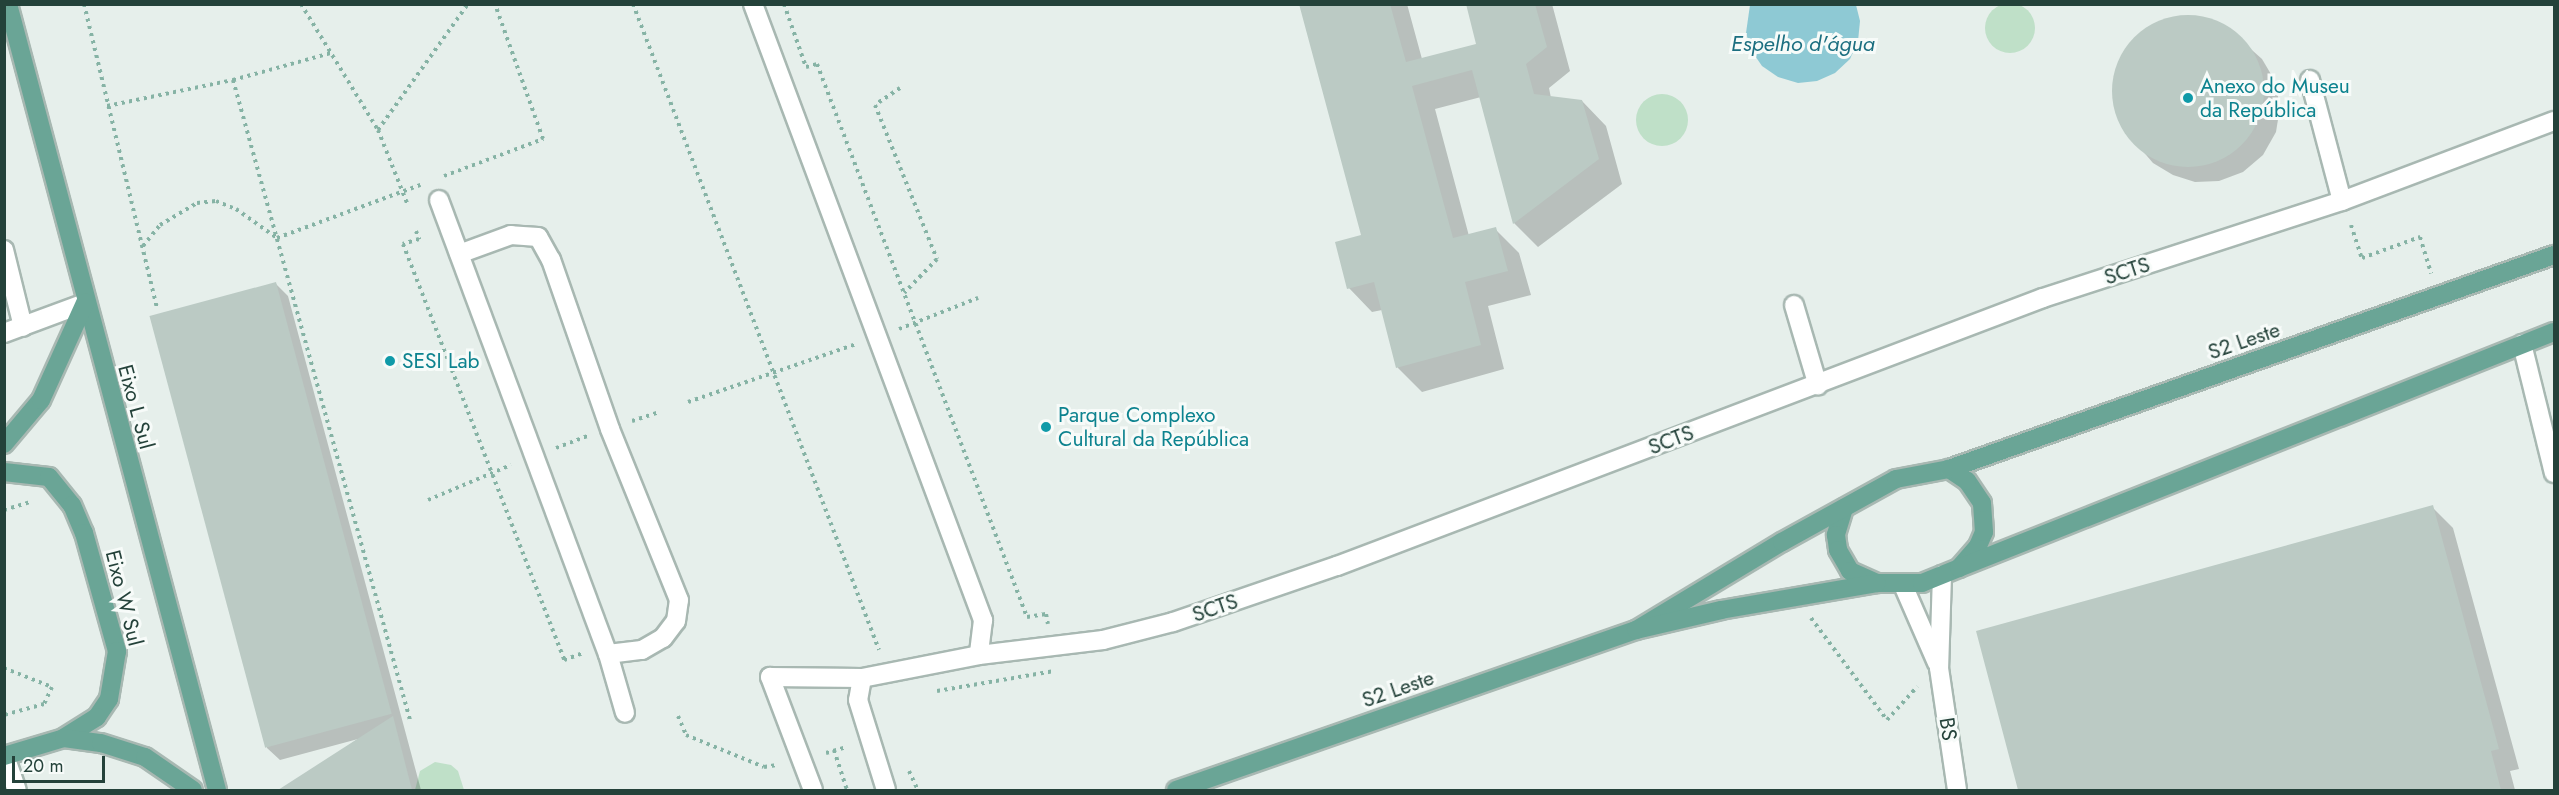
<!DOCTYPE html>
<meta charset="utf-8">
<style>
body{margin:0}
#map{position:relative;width:2559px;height:795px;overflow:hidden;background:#e6efeb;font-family:Jost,sans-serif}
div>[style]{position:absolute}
.green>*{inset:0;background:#bfe0c8}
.round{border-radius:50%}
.water>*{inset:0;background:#8ec9d4}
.shadow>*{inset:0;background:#0003}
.building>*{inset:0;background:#bbcac4;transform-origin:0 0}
.path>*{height:4px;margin-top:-2px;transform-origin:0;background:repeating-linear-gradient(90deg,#86b3a5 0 3px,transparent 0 7.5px)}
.roads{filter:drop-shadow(2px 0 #a8b8b2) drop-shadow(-2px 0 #a8b8b2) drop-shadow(0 2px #a8b8b2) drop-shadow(0 -2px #a8b8b2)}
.minor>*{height:18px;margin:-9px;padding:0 9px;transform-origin:9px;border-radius:9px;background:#fff}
.major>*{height:18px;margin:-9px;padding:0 9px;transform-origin:9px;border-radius:9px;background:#6aa596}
.dots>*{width:16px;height:16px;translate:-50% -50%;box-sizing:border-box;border:3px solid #f7fbf9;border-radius:50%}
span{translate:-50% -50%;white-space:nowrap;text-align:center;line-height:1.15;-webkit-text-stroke:6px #f7fbf9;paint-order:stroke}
.culture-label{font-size:21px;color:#0d838f}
.left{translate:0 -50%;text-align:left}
.street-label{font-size:21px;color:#24423a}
.water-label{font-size:22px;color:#1c6f80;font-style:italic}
.frame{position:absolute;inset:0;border:6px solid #24423a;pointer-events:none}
.scale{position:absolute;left:12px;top:756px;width:93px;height:27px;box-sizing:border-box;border:3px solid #24423a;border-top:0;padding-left:8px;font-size:18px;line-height:21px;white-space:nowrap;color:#24423a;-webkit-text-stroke:4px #f7fbf9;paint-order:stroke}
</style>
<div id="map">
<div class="green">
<div class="round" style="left:1985px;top:3px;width:50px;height:50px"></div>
<div class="round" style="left:1636px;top:94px;width:52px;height:52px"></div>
<div style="clip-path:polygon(435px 762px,451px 765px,458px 771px,464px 790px,415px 790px,420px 771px)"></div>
</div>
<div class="water">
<div style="clip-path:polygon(1750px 5px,1856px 5px,1860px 21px,1858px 41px,1850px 59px,1835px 73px,1817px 81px,1798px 83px,1778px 77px,1762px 66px,1751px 50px,1746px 33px)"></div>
</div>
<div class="shadow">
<div style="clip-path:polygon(1301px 4px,1407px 4px,1422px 59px,1478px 45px,1467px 4px,1552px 4px,1570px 71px,1549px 88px,1551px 98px,1582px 101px,1606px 126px,1622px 184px,1538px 247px,1514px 223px,1481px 97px,1435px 109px,1469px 236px,1495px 229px,1519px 253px,1531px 295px,1488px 306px,1504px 369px,1422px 392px,1398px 368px,1382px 310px,1372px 312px,1349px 288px,1363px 236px)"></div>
<div style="clip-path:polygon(2200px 17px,2225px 26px,2262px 59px,2275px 81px,2280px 107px,2276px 132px,2263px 155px,2243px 172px,2219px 181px,2195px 182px,2173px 175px,2153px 163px,2122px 127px,2114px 105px,2114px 82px,2120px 59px,2134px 40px,2152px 26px,2174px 18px)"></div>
<div style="clip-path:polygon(276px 284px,288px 296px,421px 790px,284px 790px,358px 739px,280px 760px,267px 748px)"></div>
<div style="clip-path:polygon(2432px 507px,2453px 528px,2519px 769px,2510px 771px,2515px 790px,2019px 790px,1978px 632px)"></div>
</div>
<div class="building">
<div style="clip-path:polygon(1299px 4px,1390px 4px,1406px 62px,1476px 44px,1466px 4px,1535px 4px,1547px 47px,1526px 64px,1534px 94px,1582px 100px,1599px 159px,1513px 224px,1472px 70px,1412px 86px,1453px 238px,1496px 227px,1508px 271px,1465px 282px,1481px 345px,1396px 368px,1374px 282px,1347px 289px,1335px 242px,1361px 235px)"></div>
<div class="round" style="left:2112px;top:15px;width:152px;height:152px"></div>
<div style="left:276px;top:282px;width:447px;height:131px;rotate:75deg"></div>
<div style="clip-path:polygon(2433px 505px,2499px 749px,2491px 751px,2501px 790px,2018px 790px,1976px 631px)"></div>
<div style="clip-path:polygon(393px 716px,412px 790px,278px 790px)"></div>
</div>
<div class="path">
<div style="left:84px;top:4px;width:313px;rotate:76.5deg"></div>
<div style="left:301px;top:4px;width:148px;rotate:58.6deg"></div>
<div style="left:378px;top:130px;width:79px;rotate:68.3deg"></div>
<div style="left:633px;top:4px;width:691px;rotate:69.15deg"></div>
<div style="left:784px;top:4px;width:67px;rotate:70.8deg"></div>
<div style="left:806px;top:67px;width:11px;rotate:-15deg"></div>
<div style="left:817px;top:64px;width:592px;rotate:69.21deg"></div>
<div style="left:1027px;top:617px;width:19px;rotate:-9deg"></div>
<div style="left:1046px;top:614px;width:10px;rotate:79deg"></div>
<div style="left:233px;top:80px;width:664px;rotate:74.54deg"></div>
<div style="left:900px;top:88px;width:30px;rotate:146deg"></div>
<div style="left:875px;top:105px;width:166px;rotate:68.1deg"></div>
<div style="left:937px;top:259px;width:47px;rotate:134.1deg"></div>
<div style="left:107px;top:106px;width:129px;rotate:-11.7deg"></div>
<div style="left:233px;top:80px;width:102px;rotate:-15.4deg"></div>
<div style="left:378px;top:130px;width:155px;rotate:-54.5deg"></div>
<div style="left:444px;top:176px;width:106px;rotate:-20.5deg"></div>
<div style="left:543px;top:139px;width:143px;rotate:-109.6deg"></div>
<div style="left:2351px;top:225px;width:35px;rotate:72deg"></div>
<div style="left:2362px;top:258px;width:62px;rotate:-19.9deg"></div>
<div style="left:2420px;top:237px;width:38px;rotate:73deg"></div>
<div style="left:416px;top:231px;width:9px;rotate:69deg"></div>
<div style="left:419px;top:239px;width:17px;rotate:163deg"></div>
<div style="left:403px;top:244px;width:446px;rotate:68.8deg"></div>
<div style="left:564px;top:660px;width:20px;rotate:-20deg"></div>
<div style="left:143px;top:246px;width:27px;rotate:-51deg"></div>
<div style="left:160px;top:225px;width:43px;rotate:-30.7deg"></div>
<div style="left:197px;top:203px;width:19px;rotate:-6deg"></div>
<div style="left:216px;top:201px;width:22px;rotate:22deg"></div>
<div style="left:236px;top:209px;width:50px;rotate:35.3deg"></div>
<div style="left:277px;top:238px;width:153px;rotate:-20.3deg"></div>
<div style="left:899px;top:329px;width:85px;rotate:-21.4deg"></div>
<div style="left:688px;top:402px;width:176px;rotate:-19deg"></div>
<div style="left:632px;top:421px;width:26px;rotate:-18deg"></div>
<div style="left:556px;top:448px;width:34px;rotate:-21deg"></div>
<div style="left:428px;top:500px;width:90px;rotate:-22.9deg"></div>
<div style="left:4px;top:510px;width:27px;rotate:-17deg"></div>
<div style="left:1811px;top:618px;width:127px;rotate:53.3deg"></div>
<div style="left:1887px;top:720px;width:45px;rotate:-47.7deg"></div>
<div style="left:4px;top:668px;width:52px;rotate:21.6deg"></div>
<div style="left:52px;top:687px;width:19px;rotate:115deg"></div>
<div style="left:44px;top:704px;width:41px;rotate:164.6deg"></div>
<div style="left:937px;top:691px;width:119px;rotate:-9.7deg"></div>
<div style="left:678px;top:716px;width:21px;rotate:67deg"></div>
<div style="left:686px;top:735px;width:84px;rotate:22.3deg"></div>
<div style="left:764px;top:767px;width:13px;rotate:-9deg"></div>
<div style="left:834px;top:750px;width:42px;rotate:72deg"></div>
<div style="left:826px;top:753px;width:22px;rotate:-16deg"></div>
<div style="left:909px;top:771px;width:21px;rotate:65deg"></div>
</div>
<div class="roads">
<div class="minor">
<div style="left:753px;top:4px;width:658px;rotate:69.53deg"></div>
<div style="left:983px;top:620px;width:35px;rotate:97deg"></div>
<div style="left:2310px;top:80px;width:125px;rotate:75.2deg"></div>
<div style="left:439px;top:200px;width:484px;rotate:69.6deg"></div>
<div style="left:608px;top:654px;width:34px;rotate:-7deg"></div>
<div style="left:642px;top:650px;width:24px;rotate:-30deg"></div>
<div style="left:663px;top:638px;width:21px;rotate:-53deg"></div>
<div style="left:676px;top:621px;width:21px;rotate:-82deg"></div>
<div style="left:679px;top:600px;width:184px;rotate:-112deg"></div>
<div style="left:610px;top:429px;width:179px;rotate:-109.2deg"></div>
<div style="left:551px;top:260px;width:26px;rotate:-119deg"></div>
<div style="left:538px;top:237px;width:27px;rotate:-176deg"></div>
<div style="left:511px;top:235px;width:55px;rotate:159.9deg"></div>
<div style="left:4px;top:250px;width:79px;rotate:76.1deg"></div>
<div style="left:1794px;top:305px;width:84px;rotate:73.5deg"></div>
<div style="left:4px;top:333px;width:86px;rotate:-20.3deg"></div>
<div style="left:2522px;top:344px;width:133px;rotate:76.1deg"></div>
<div style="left:1942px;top:575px;width:93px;rotate:91.8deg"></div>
<div style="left:1939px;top:668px;width:123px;rotate:81.6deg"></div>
<div style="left:1903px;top:585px;width:85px;rotate:66.4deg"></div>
<div style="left:608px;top:654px;width:61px;rotate:73.9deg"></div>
<div style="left:862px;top:678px;width:22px;rotate:100deg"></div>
<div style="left:858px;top:700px;width:94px;rotate:72.7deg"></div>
<div style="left:5px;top:756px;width:36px;rotate:71deg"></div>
<div style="left:813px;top:790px;width:121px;rotate:-110.8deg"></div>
<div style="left:770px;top:677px;width:92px;rotate:0.6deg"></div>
<div style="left:862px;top:678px;width:119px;rotate:-11.1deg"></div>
<div style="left:979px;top:655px;width:125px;rotate:-6.9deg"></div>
<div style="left:1103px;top:640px;width:72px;rotate:-14.4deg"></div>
<div style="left:1173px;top:622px;width:173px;rotate:-18.9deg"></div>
<div style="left:1337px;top:566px;width:755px;rotate:-20.79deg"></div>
<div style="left:2043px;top:298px;width:314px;rotate:-18deg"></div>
<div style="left:2342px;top:201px;width:227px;rotate:-20.7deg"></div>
</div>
<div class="major">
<div style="left:8px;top:4px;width:813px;rotate:75.11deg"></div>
<div style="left:4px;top:444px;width:57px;rotate:-49.9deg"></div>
<div style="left:41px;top:400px;width:107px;rotate:-65.6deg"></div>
<div style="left:4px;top:472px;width:45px;rotate:6.3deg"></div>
<div style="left:49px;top:477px;width:36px;rotate:51deg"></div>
<div style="left:72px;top:505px;width:30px;rotate:67deg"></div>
<div style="left:84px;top:533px;width:123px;rotate:74.4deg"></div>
<div style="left:117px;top:651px;width:49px;rotate:99.5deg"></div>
<div style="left:109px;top:699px;width:22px;rotate:124deg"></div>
<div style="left:97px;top:717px;width:39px;rotate:148deg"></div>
<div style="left:64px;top:738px;width:63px;rotate:163.3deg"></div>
<div style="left:1844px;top:508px;width:28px;rotate:107deg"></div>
<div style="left:1836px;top:535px;width:15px;rotate:82deg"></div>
<div style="left:1838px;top:550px;width:24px;rotate:60deg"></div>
<div style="left:1850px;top:571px;width:30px;rotate:24deg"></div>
<div style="left:1877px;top:583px;width:45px"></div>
<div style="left:1922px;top:583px;width:40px;rotate:-22deg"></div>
<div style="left:1959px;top:568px;width:29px;rotate:-49deg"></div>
<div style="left:1978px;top:546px;width:15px;rotate:-67deg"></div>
<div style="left:1984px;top:532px;width:29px;rotate:-94deg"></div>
<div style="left:1982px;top:503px;width:27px;rotate:-124deg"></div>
<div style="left:1967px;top:481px;width:22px;rotate:-146deg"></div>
<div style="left:1959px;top:568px;width:640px;rotate:-21.64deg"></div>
<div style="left:1636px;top:630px;width:170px;rotate:-31.1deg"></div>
<div style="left:1782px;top:542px;width:130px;rotate:-28.9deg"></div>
<div style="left:1896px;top:479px;width:54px;rotate:-10.7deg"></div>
<div style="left:1949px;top:469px;width:642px;rotate:-19.48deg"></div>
<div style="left:64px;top:738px;width:37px;rotate:8deg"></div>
<div style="left:101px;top:743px;width:46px;rotate:17.7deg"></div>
<div style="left:145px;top:757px;width:58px;rotate:34.5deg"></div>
<div style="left:1176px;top:790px;width:487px;rotate:-19.2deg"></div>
<div style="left:1636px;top:630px;width:87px;rotate:-13.2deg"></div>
<div style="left:1721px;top:610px;width:158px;rotate:-9.8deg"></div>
</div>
</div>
<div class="dots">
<div style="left:2188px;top:98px;background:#0f9aa8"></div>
<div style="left:390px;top:361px;background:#0f9aa8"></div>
<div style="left:1046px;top:427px;background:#0f9aa8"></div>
</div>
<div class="culture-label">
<span class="left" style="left:2200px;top:98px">Anexo do Museu<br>da República</span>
<span class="left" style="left:402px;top:361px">SESI Lab</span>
<span class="left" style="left:1058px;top:427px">Parque Complexo<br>Cultural da República</span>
</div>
<div class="street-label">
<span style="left:2127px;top:271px;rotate:-18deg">SCTS</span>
<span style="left:2244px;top:341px;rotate:-19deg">S2 Leste</span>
<span style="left:136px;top:407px;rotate:75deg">Eixo L Sul</span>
<span style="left:1671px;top:440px;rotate:-21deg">SCTS</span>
<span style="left:124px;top:598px;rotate:76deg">Eixo W Sul</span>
<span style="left:1215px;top:608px;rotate:-19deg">SCTS</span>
<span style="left:1398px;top:689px;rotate:-19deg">S2 Leste</span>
<span style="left:1948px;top:729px;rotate:82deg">BS</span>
</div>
<div class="water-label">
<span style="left:1803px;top:44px">Espelho d'água</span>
</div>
<div class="frame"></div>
<div class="scale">20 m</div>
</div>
